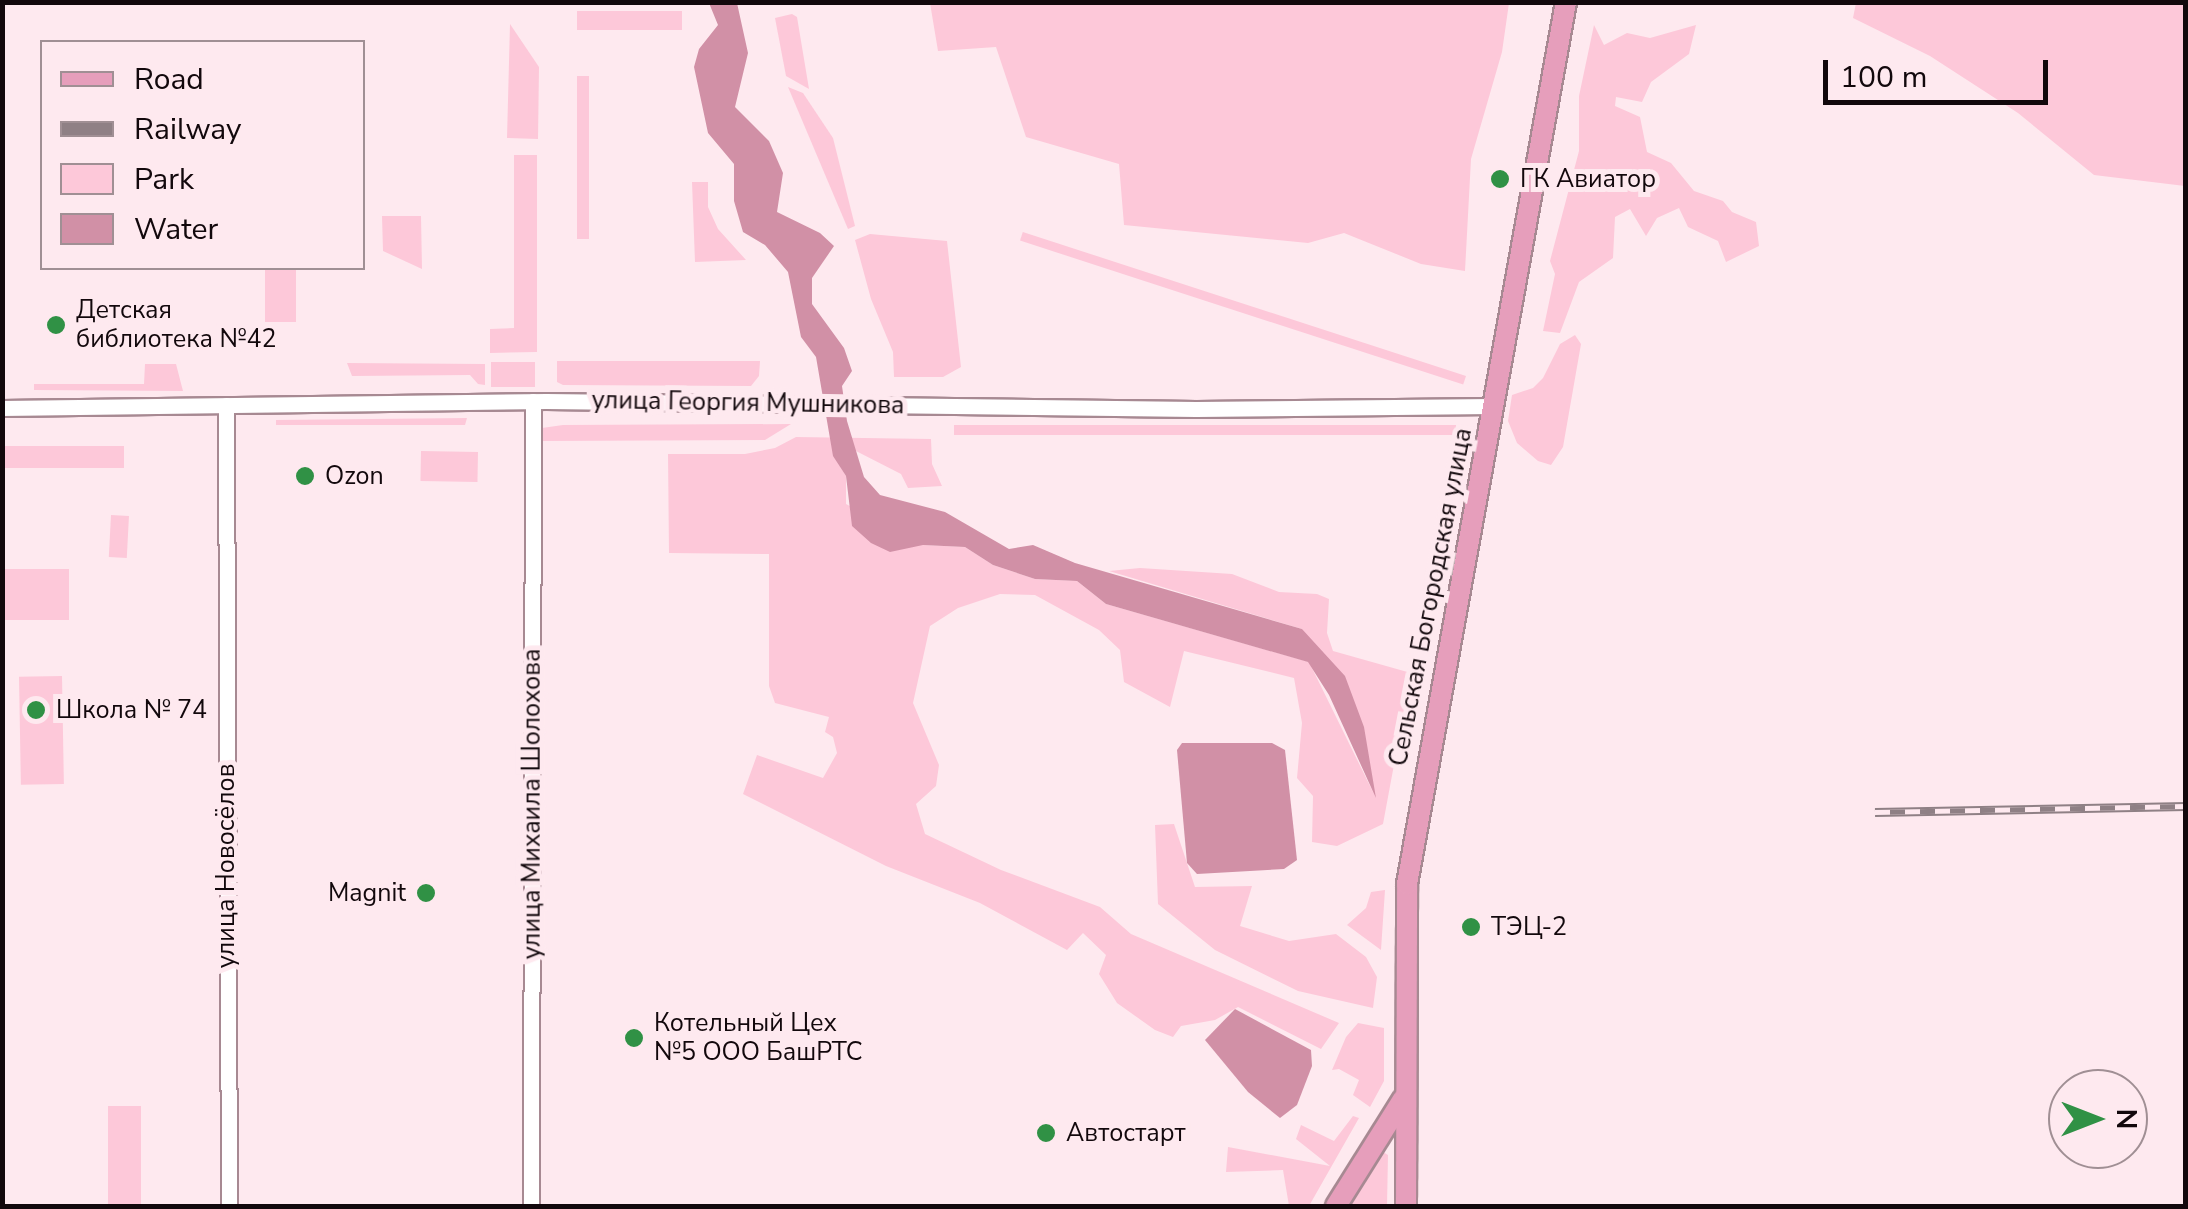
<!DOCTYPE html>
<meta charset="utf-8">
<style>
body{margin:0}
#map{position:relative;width:2188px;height:1209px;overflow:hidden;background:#fee9ef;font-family:"Nunito Sans",sans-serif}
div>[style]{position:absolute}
.green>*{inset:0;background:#fdc8d9;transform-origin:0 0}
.water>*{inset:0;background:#d190a6}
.roads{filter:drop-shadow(2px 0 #a78992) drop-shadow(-2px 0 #a78992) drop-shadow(0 2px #a78992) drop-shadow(0 -2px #a78992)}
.minor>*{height:15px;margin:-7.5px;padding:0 7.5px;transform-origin:7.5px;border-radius:7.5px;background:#fff}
.major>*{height:20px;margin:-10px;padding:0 10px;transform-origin:10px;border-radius:10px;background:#e69ebb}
.rail>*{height:9px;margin-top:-4.5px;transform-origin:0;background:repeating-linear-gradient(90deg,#fee9ef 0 15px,#8f8085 0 30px);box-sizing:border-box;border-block:2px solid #8f8085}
.dots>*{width:28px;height:28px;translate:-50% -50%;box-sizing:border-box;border:5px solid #fee9ef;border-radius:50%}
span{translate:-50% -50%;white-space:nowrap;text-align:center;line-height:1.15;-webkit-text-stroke:10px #fee9ef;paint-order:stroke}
.poi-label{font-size:25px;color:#12080c}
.left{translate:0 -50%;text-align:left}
.right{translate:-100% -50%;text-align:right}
.street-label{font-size:25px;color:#12080c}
.frame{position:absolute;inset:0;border:5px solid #12080c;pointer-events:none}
.legend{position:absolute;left:40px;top:40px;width:325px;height:230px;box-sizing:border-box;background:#fee9ef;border:2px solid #a08f94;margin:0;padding:12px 18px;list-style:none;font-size:30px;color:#12080c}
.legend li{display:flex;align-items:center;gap:20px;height:50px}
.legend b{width:50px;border:2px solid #a08f94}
.north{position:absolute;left:2048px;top:1069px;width:100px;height:100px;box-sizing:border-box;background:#fee9ef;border:2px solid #a08f94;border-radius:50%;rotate:90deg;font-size:28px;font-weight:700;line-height:40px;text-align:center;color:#12080c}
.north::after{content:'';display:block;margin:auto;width:35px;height:45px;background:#309145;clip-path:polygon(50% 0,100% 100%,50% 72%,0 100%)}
.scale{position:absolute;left:1823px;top:60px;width:225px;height:45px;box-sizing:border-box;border:5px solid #12080c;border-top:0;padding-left:12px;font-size:30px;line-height:35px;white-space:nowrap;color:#12080c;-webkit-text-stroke:8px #fee9ef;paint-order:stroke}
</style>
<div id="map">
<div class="green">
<div style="clip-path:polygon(930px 3px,1509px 3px,1502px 52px,1471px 159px,1465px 271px,1421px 264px,1344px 233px,1308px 243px,1124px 225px,1119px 164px,1026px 137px,996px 47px,938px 51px)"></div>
<div style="clip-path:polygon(1856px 3px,2185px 3px,2185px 186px,2094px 175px,2018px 113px,1930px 56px,1853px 18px)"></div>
<div style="left:682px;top:11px;width:19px;height:105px;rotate:90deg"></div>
<div style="clip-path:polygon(792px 14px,797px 17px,809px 89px,786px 76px,775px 18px)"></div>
<div style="clip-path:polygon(510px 24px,539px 67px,538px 139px,507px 138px)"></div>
<div style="clip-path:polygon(1594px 25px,1604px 45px,1627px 33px,1650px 38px,1696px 25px,1689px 54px,1651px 82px,1642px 102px,1616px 97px,1615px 106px,1640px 117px,1647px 152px,1671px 163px,1694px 191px,1723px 201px,1732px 212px,1756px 222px,1759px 246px,1726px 262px,1718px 241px,1688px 227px,1679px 208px,1657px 218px,1646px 236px,1630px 209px,1615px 217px,1613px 258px,1579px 282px,1560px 333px,1543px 331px,1555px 274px,1550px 261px,1579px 151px,1579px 96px)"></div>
<div style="left:589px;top:76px;width:163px;height:12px;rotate:90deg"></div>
<div style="clip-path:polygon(788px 87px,803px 93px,833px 138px,855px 226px,848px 229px)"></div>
<div style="clip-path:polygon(514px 155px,537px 155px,537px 352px,490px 353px,490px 329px,514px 328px)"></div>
<div style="clip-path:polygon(692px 182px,708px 182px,708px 207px,718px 229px,746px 260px,695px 262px)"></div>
<div style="clip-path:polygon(382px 216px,421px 216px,422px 269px,383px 251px)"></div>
<div style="clip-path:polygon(870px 234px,947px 241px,961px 367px,943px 377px,894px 377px,893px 352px,871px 299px,855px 240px)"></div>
<div style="left:265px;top:268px;width:31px;height:54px"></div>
<div style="clip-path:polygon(1575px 335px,1581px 344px,1563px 447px,1551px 465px,1538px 461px,1517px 443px,1508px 421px,1512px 395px,1533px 388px,1543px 378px,1560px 344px)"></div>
<div style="clip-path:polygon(557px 361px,760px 361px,759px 376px,751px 386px,563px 385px,557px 382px)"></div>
<div style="left:491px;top:362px;width:44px;height:25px"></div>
<div style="clip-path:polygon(347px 363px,485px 364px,485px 385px,478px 384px,470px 375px,352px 376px)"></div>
<div style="clip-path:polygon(145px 364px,176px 364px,183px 391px,34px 390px,34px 384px,144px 384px)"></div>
<div style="left:1466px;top:376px;width:9px;height:466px;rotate:108deg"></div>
<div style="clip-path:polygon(467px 418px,465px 425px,276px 425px,276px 420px)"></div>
<div style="clip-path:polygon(791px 424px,765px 440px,542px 441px,542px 428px,563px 425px)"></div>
<div style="left:954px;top:425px;width:502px;height:10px"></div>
<div style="clip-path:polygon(796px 437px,931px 439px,932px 464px,942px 486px,908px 488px,901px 474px,856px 451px,838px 463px,846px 476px,846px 504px,923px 545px,965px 547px,993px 565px,1035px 579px,1077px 581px,1106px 604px,1309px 662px,1374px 794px,1302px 629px,1109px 571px,1140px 568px,1232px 574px,1279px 592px,1317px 594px,1329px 599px,1327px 633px,1333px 651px,1411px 673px,1383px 824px,1337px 846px,1312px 842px,1313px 796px,1297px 778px,1302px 723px,1294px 678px,1184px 651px,1170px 707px,1124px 682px,1120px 650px,1099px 630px,1035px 595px,1000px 594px,958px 608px,930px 626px,913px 703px,939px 765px,936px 786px,916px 804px,925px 834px,1001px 870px,1100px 907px,1131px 934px,1339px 1023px,1321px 1049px,1238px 1007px,1215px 1020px,1181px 1026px,1173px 1037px,1155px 1030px,1117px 1003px,1099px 974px,1106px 955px,1083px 933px,1067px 950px,980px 903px,886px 866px,743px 794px,757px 755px,823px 778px,837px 753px,833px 737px,825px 732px,829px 717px,775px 703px,769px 686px,769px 554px,669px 553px,668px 454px,745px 454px,775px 448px)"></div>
<div style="left:3px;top:446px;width:121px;height:22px"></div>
<div style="left:421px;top:451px;width:57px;height:30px;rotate:1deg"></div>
<div style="left:111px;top:515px;width:18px;height:42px;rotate:3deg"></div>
<div style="left:3px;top:569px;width:66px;height:51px"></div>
<div style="left:62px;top:676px;width:108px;height:43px;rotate:89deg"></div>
<div style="clip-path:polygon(1174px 824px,1195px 887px,1252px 886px,1240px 926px,1289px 941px,1336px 934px,1366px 957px,1377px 977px,1373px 1008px,1298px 991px,1215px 950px,1158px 904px,1155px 825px)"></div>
<div style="clip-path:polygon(1385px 890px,1381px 950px,1347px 925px,1366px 908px,1371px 892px)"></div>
<div style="clip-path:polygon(1358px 1023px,1384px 1028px,1384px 1081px,1370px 1107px,1353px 1095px,1359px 1080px,1339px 1069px,1332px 1070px,1346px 1037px)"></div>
<div style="left:108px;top:1106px;width:33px;height:100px"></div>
<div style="clip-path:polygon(1353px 1116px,1359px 1118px,1309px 1206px,1289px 1206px,1283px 1170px,1226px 1172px,1228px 1147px,1330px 1166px,1296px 1139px,1301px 1125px,1334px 1141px)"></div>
<div style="clip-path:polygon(1383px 1152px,1388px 1155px,1387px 1206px,1348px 1206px)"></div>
</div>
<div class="water">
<div style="clip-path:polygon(709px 3px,737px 3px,748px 53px,735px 107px,769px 141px,783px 173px,777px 212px,820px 233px,834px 246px,812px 278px,812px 304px,844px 348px,852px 371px,842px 386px,847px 421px,864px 477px,880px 495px,945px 512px,1009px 549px,1033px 545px,1075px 563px,1302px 629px,1345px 676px,1364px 727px,1376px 798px,1329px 695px,1308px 662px,1106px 604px,1077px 581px,1035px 579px,993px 565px,965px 547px,923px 545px,890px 552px,871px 543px,852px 526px,846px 476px,833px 456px,816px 357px,801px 337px,788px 272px,765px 245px,743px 232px,734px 201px,734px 164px,708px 133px,694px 67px,699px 49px,718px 25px)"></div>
<div style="clip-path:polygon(1182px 743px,1272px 743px,1285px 750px,1297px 860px,1284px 869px,1197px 874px,1187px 863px,1177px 750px)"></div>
<div style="clip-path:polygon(1235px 1009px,1311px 1050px,1312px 1066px,1297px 1105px,1280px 1118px,1248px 1092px,1205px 1040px)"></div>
</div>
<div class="roads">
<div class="minor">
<div style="left:226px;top:405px;width:801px;rotate:89.79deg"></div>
<div style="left:2px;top:408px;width:544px;rotate:-0.74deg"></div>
<div style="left:546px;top:401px;width:650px;rotate:0.71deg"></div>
<div style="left:1196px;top:409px;width:297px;rotate:-0.6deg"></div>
<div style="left:531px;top:1206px;width:805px;rotate:-89.86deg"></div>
</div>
<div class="major">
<div style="left:1336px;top:1206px;width:126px;rotate:-57.9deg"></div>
<div style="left:1406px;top:1206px;width:322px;rotate:-89.8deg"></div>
<div style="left:1407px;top:884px;width:896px;rotate:-79.78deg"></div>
</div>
</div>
<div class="rail">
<div style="left:1875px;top:812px;width:311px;rotate:-1.1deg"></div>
</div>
<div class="dots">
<div style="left:1500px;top:179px;background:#309145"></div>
<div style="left:56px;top:325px;background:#309145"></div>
<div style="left:305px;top:476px;background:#309145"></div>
<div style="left:36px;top:710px;background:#309145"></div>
<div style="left:426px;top:893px;background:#309145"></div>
<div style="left:1471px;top:927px;background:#309145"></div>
<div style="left:634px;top:1038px;background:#309145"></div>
<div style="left:1046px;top:1133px;background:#309145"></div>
</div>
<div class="poi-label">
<span class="left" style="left:1520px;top:179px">ГК Авиатор</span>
<span class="left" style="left:76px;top:325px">Детская<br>библиотека №42</span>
<span class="left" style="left:325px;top:476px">Ozon</span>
<span class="left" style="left:56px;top:710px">Школа № 74</span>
<span class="right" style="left:406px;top:893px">Magnit</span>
<span class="left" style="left:1491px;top:927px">ТЭЦ-2</span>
<span class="left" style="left:654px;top:1038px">Котельный Цех<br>№5 ООО БашРТС</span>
<span class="left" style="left:1066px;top:1133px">Автостарт</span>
</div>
<div class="street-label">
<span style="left:748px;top:403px;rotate:1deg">улица Георгия Мушникова</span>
<span style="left:1431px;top:597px;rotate:-79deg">Сельская Богородская улица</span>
<span style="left:532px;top:804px;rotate:-90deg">улица Михаила Шолохова</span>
<span style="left:226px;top:866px;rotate:-90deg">улица Новосёлов</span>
</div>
<div class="frame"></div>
<ul class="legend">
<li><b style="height:12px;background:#e69ebb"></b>Road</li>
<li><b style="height:12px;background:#8f8085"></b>Railway</li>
<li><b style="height:28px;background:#fdc8d9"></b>Park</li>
<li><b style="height:28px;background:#d190a6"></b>Water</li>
</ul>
<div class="north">N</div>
<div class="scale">100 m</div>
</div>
